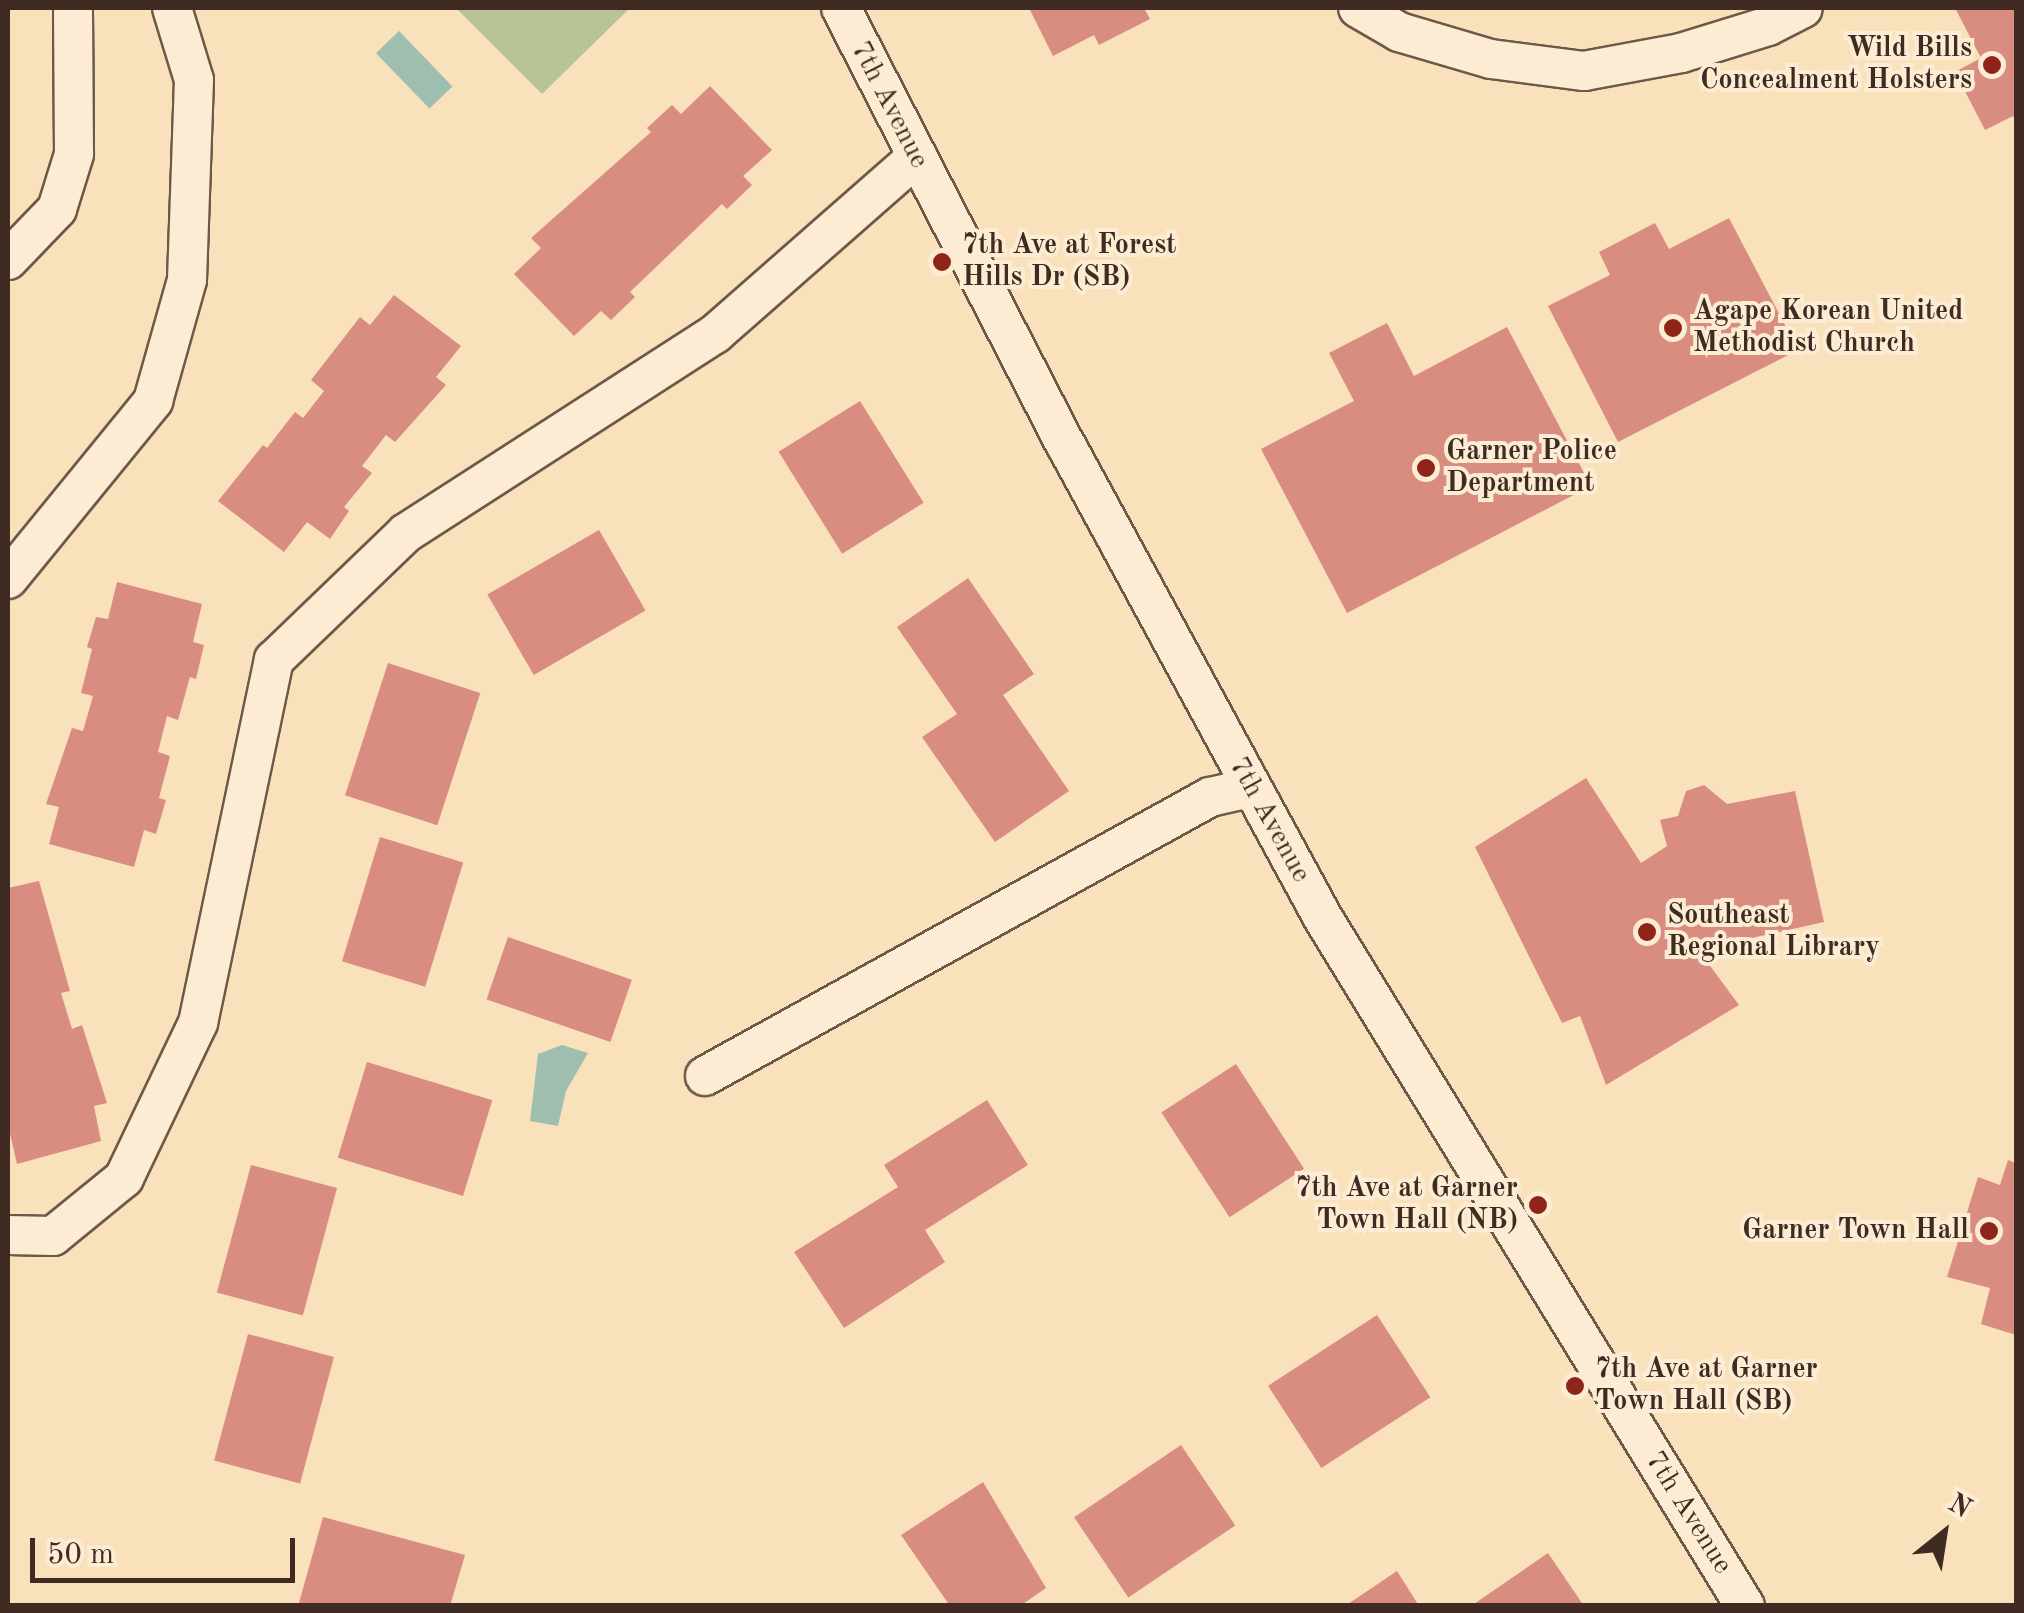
<!DOCTYPE html>
<style>
body{margin:0}
#map{position:relative;width:2024px;height:1613px;overflow:hidden;background:#f9e1bc;font-family:"Old Standard TT",serif}
div>[style]{position:absolute}
.green>*{inset:0;background:#b8c495}
.water>*{inset:0;background:#9ebeaf;transform-origin:0 0}
.building>*{inset:0;background:#d98c80;transform-origin:0 0}
.roads{filter:drop-shadow(2px 0 #6e5848) drop-shadow(-2px 0 #6e5848) drop-shadow(0 2px #6e5848) drop-shadow(0 -2px #6e5848)}
.minor>*{height:38px;margin:-19px;padding:0 19px;transform-origin:19px;border-radius:19px;background:#fbecd3}
.dots>*{width:28px;height:28px;translate:-50% -50%;box-sizing:border-box;border:5px solid #fbecd3;border-radius:50%}
span{translate:-50% -50%;white-space:nowrap;text-align:center;line-height:1.15;-webkit-text-stroke:8px #fbecd3;paint-order:stroke}
.poi-label{font-size:28px;color:#402b22;font-weight:700}
.right{translate:-100% -50%;text-align:right}
.left{translate:0 -50%;text-align:left}
.street-label{font-size:28px;color:#402b22}
.frame{position:absolute;inset:0;border:10px solid #402b22;pointer-events:none}
.north{position:absolute;left:1894px;top:1483px;width:100px;height:100px;-webkit-text-stroke:8px #fbecd3;paint-order:stroke;rotate:30deg;font-size:28px;font-weight:700;line-height:40px;text-align:center;color:#402b22}
.north::after{content:'';display:block;margin:auto;width:35px;height:45px;background:#402b22;clip-path:polygon(50% 0,100% 100%,50% 72%,0 100%)}
.scale{position:absolute;left:30px;top:1538px;width:265px;height:45px;box-sizing:border-box;border:5px solid #402b22;border-top:0;padding-left:12px;font-size:30px;line-height:35px;white-space:nowrap;color:#402b22;-webkit-text-stroke:8px #fbecd3;paint-order:stroke}
</style>
<div id="map">
<div class="green">
<div style="clip-path:polygon(456px 8px,630px 8px,542px 94px)"></div>
</div>
<div class="water">
<div style="left:399px;top:31px;width:77px;height:32px;rotate:46deg"></div>
<div style="clip-path:polygon(562px 1045px,588px 1053px,566px 1091px,558px 1126px,530px 1121px,538px 1054px)"></div>
</div>
<div class="building">
<div style="clip-path:polygon(1029px 8px,1144px 8px,1150px 19px,1099px 45px,1094px 35px,1053px 56px)"></div>
<div style="clip-path:polygon(1955px 8px,2016px 8px,2016px 123px,2013px 116px,1985px 130px,1955px 72px,1981px 58px)"></div>
<div style="clip-path:polygon(710px 86px,772px 150px,743px 176px,752px 185px,727px 209px,722px 204px,630px 292px,635px 297px,611px 320px,601px 311px,574px 336px,514px 274px,541px 248px,531px 238px,651px 132px,647px 128px,672px 105px,681px 114px)"></div>
<div style="clip-path:polygon(1729px 218px,1798px 350px,1618px 442px,1548px 306px,1610px 275px,1599px 252px,1655px 223px,1669px 249px)"></div>
<div style="clip-path:polygon(394px 295px,461px 346px,436px 377px,446px 385px,395px 442px,386px 435px,362px 466px,372px 473px,344px 507px,349px 511px,330px 539px,307px 522px,284px 552px,218px 501px,263px 445px,267px 448px,295px 412px,303px 418px,324px 391px,311px 380px,360px 317px,370px 325px)"></div>
<div style="clip-path:polygon(1387px 323px,1414px 376px,1507px 327px,1591px 486px,1347px 613px,1261px 449px,1354px 401px,1329px 353px)"></div>
<div style="left:860px;top:401px;width:120px;height:96px;rotate:58deg"></div>
<div style="left:599px;top:530px;width:93px;height:129px;rotate:60deg"></div>
<div style="clip-path:polygon(968px 578px,1034px 674px,1003px 695px,1069px 791px,995px 842px,922px 737px,957px 714px,897px 627px)"></div>
<div style="clip-path:polygon(117px 582px,202px 604px,193px 642px,204px 645px,196px 679px,190px 677px,178px 720px,167px 716px,158px 752px,170px 756px,159px 798px,166px 800px,156px 834px,144px 830px,134px 867px,49px 844px,59px 807px,46px 804px,72px 728px,83px 731px,93px 696px,81px 693px,92px 649px,87px 647px,96px 617px,108px 619px)"></div>
<div style="left:388px;top:663px;width:97px;height:139px;rotate:18deg"></div>
<div style="clip-path:polygon(1586px 778px,1641px 863px,1667px 846px,1660px 820px,1678px 816px,1686px 791px,1704px 785px,1727px 804px,1795px 791px,1824px 922px,1729px 943px,1705px 959px,1739px 1005px,1606px 1085px,1580px 1016px,1562px 1023px,1475px 847px)"></div>
<div style="left:380px;top:837px;width:87px;height:130px;rotate:17deg"></div>
<div style="clip-path:polygon(39px 881px,70px 991px,61px 993px,72px 1029px,82px 1025px,107px 1103px,94px 1106px,101px 1141px,17px 1164px,8px 1125px,8px 888px)"></div>
<div style="left:508px;top:937px;width:131px;height:66px;rotate:19deg"></div>
<div style="left:367px;top:1062px;width:131px;height:100px;rotate:17deg"></div>
<div style="left:1236px;top:1064px;width:125px;height:89px;rotate:57deg"></div>
<div style="clip-path:polygon(987px 1100px,1028px 1165px,925px 1230px,945px 1262px,844px 1328px,794px 1252px,898px 1187px,884px 1165px)"></div>
<div style="clip-path:polygon(2008px 1160px,2016px 1163px,2016px 1335px,1981px 1324px,1990px 1288px,1947px 1277px,1978px 1177px,2000px 1185px)"></div>
<div style="left:251px;top:1165px;width:89px;height:132px;rotate:15deg"></div>
<div style="left:1377px;top:1315px;width:98px;height:130px;rotate:57deg"></div>
<div style="left:248px;top:1334px;width:89px;height:131px;rotate:15deg"></div>
<div style="left:1181px;top:1445px;width:97px;height:129px;rotate:56deg"></div>
<div style="clip-path:polygon(983px 1482px,1046px 1588px,1020px 1606px,950px 1606px,901px 1535px)"></div>
<div style="clip-path:polygon(323px 1517px,465px 1555px,450px 1606px,299px 1603px)"></div>
<div style="clip-path:polygon(1548px 1553px,1584px 1606px,1471px 1606px)"></div>
<div style="clip-path:polygon(1397px 1571px,1419px 1606px,1345px 1606px)"></div>
</div>
<div class="roads">
<div class="minor">
<div style="left:841px;top:8px;width:492px;rotate:62.8deg"></div>
<div style="left:1066px;top:445px;width:538px;rotate:61.48deg"></div>
<div style="left:1323px;top:918px;width:807px;rotate:58.48deg"></div>
<div style="left:1358px;top:8px;width:48px;rotate:30.3deg"></div>
<div style="left:1399px;top:32px;width:96px;rotate:16.4deg"></div>
<div style="left:1491px;top:59px;width:94px;rotate:7.4deg"></div>
<div style="left:1584px;top:71px;width:99px;rotate:-10.5deg"></div>
<div style="left:1681px;top:53px;width:91px;rotate:-17.2deg"></div>
<div style="left:1768px;top:26px;width:39px;rotate:-27deg"></div>
<div style="left:8px;top:260px;width:71px;rotate:-46.1deg"></div>
<div style="left:57px;top:209px;width:58px;rotate:-72.8deg"></div>
<div style="left:74px;top:154px;width:146px;rotate:-90.4deg"></div>
<div style="left:8px;top:579px;width:230px;rotate:-50.8deg"></div>
<div style="left:153px;top:401px;width:126px;rotate:-74.3deg"></div>
<div style="left:187px;top:280px;width:200px;rotate:-88deg"></div>
<div style="left:194px;top:80px;width:75px;rotate:-107deg"></div>
<div style="left:705px;top:1076px;width:577px;rotate:-28.92deg"></div>
<div style="left:1210px;top:797px;width:41px;rotate:-12.7deg"></div>
<div style="left:8px;top:1235px;width:45px;rotate:1.3deg"></div>
<div style="left:53px;top:1236px;width:92px;rotate:-39.2deg"></div>
<div style="left:124px;top:1178px;width:172px;rotate:-64.5deg"></div>
<div style="left:198px;top:1023px;width:371px;rotate:-78.2deg"></div>
<div style="left:274px;top:660px;width:183px;rotate:-43.9deg"></div>
<div style="left:406px;top:533px;width:368px;rotate:-32.8deg"></div>
<div style="left:715px;top:334px;width:266px;rotate:-41.3deg"></div>
</div>
</div>
<div class="dots">
<div style="left:1992px;top:65px;background:#8f2418"></div>
<div style="left:942px;top:262px;background:#8f2418"></div>
<div style="left:1673px;top:328px;background:#8f2418"></div>
<div style="left:1426px;top:468px;background:#8f2418"></div>
<div style="left:1647px;top:932px;background:#8f2418"></div>
<div style="left:1538px;top:1205px;background:#8f2418"></div>
<div style="left:1989px;top:1231px;background:#8f2418"></div>
<div style="left:1575px;top:1386px;background:#8f2418"></div>
</div>
<div class="poi-label">
<span class="right" style="left:1972px;top:65px">Wild Bills<br>Concealment Holsters</span>
<span class="left" style="left:962px;top:262px">7th Ave at Forest<br>Hills Dr (SB)</span>
<span class="left" style="left:1693px;top:328px">Agape Korean United<br>Methodist Church</span>
<span class="left" style="left:1446px;top:468px">Garner Police<br>Department</span>
<span class="left" style="left:1667px;top:932px">Southeast<br>Regional Library</span>
<span class="right" style="left:1518px;top:1205px">7th Ave at Garner<br>Town Hall (NB)</span>
<span class="right" style="left:1969px;top:1231px">Garner Town Hall</span>
<span class="left" style="left:1595px;top:1386px">7th Ave at Garner<br>Town Hall (SB)</span>
</div>
<div class="street-label">
<span style="left:889px;top:105px;rotate:63deg">7th Avenue</span>
<span style="left:1269px;top:820px;rotate:61deg">7th Avenue</span>
<span style="left:1688px;top:1513px;rotate:58deg">7th Avenue</span>
</div>
<div class="frame"></div>
<div class="north">N</div>
<div class="scale">50 m</div>
</div>
